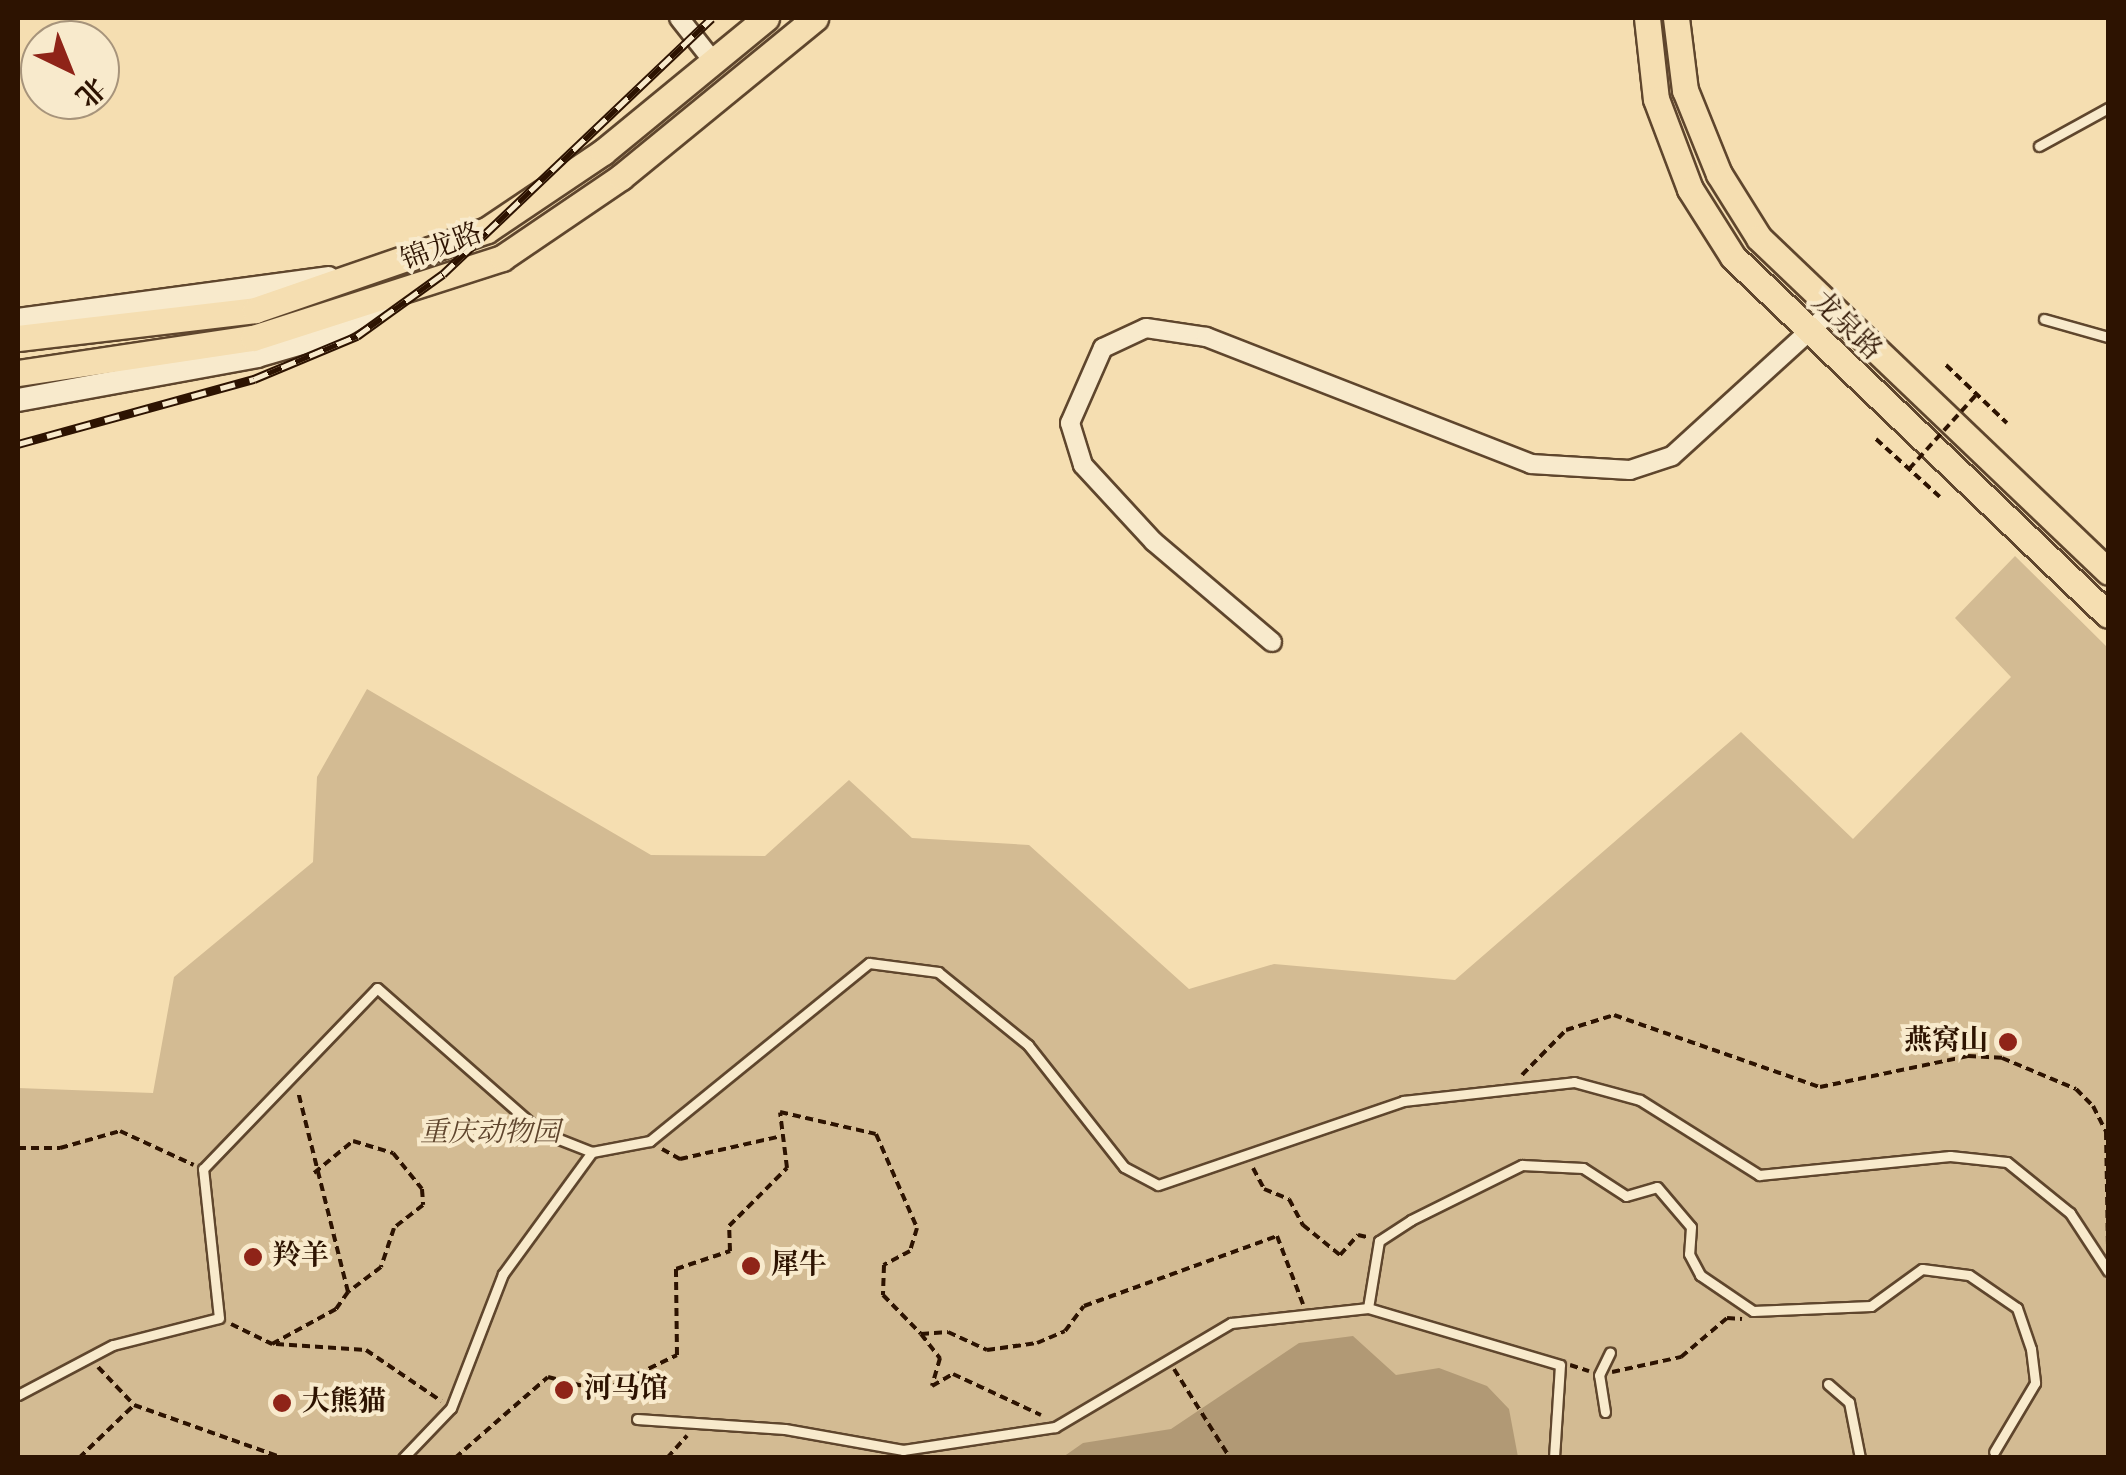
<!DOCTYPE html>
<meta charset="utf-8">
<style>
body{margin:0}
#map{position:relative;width:2126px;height:1475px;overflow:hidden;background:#f5deb1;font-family:"IM FELL English","Noto Serif SC",serif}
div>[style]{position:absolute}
.green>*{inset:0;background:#d3bb93}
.water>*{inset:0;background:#b19975}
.path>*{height:4px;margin-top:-2px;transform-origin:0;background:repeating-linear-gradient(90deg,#2d1301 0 8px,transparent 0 13px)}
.roads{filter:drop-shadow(2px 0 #5f462d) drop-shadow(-2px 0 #5f462d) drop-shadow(0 2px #5f462d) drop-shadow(0 -2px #5f462d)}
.lane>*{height:9px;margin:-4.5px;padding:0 4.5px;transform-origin:4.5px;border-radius:4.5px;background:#f8eacc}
.street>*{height:18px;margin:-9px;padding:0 9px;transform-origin:9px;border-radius:9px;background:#f8eacc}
.secondary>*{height:22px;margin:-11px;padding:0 11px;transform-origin:11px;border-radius:11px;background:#f8eacc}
.primary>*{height:25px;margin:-12.5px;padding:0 12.5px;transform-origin:12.5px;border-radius:12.5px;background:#f5deb1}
.rail>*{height:9px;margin-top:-4.5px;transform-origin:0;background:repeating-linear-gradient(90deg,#f8eacc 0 15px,#2d1301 0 30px);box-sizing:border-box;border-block:2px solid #2d1301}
.path-bridge>*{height:4px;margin-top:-2px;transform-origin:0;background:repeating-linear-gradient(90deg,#2d1301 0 8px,transparent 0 13px)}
.dots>*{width:28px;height:28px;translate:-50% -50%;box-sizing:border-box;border:5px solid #f8eacc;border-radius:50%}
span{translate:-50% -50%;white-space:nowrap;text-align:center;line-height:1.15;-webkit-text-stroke:8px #f8eacc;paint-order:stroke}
.street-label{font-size:28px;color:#2d1301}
.poi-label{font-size:28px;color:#2d1301;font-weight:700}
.right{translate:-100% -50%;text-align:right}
.left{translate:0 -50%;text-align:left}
.park-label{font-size:28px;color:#5f452d;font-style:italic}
.frame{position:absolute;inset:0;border:20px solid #2d1301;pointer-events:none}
.north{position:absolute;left:20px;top:20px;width:100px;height:100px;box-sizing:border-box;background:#f8eacc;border:2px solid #a7947b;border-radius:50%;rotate:137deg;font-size:28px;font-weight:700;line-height:40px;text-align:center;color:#2d1301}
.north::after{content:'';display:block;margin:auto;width:35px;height:45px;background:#8f2418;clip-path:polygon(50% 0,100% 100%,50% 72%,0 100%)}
</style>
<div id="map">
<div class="green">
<div style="clip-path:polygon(2015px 556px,2108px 648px,2108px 1457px,18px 1458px,18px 1088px,153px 1093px,174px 977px,313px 862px,317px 777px,367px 689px,651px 855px,765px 856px,849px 780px,912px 838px,1029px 845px,1189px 989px,1274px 964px,1455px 980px,1741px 732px,1853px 839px,2011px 677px,1955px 618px)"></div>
</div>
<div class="water">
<div style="clip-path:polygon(1353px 1336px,1396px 1375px,1439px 1368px,1487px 1386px,1509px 1409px,1518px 1457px,1063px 1457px,1083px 1443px,1171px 1429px,1299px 1343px)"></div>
</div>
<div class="path">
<div style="left:1946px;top:365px;width:84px;rotate:43.6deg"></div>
<div style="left:1876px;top:439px;width:86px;rotate:42.2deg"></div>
<div style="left:1522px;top:1075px;width:63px;rotate:-45.6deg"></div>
<div style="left:1566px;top:1030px;width:50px;rotate:-17.4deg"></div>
<div style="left:1614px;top:1015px;width:218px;rotate:19.3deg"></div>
<div style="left:1820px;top:1087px;width:151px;rotate:-11.8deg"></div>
<div style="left:1968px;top:1056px;width:34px;rotate:3deg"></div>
<div style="left:2002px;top:1058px;width:80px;rotate:22.7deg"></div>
<div style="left:2076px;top:1089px;width:24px;rotate:45deg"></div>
<div style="left:2093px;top:1106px;width:29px;rotate:63deg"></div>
<div style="left:2106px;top:1132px;width:114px;rotate:89deg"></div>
<div style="left:18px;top:1148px;width:42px"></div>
<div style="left:60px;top:1148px;width:62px;rotate:-15.8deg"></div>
<div style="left:120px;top:1131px;width:81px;rotate:24.7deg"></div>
<div style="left:662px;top:1149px;width:21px;rotate:29deg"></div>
<div style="left:680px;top:1159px;width:105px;rotate:-12.7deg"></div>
<div style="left:1253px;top:1168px;width:24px;rotate:62deg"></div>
<div style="left:1264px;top:1189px;width:27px;rotate:22deg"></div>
<div style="left:1289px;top:1199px;width:30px;rotate:62deg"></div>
<div style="left:1303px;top:1225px;width:48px;rotate:39deg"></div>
<div style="left:1340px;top:1255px;width:27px;rotate:-48deg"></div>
<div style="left:1358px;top:1235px;width:9px;rotate:13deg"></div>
<div style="left:314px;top:1173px;width:50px;rotate:-39.4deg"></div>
<div style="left:353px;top:1141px;width:42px;rotate:16.7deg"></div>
<div style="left:393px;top:1153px;width:46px;rotate:51.1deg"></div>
<div style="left:422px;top:1189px;width:16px;rotate:86deg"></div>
<div style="left:423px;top:1205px;width:37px;rotate:142deg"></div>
<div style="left:394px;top:1228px;width:41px;rotate:108.4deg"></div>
<div style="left:381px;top:1267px;width:41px;rotate:142.9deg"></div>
<div style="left:231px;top:1324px;width:46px;rotate:26deg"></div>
<div style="left:272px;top:1344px;width:73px;rotate:-28.7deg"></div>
<div style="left:336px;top:1309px;width:21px;rotate:-55deg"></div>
<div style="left:348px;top:1292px;width:207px;rotate:-104deg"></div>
<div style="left:921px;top:1334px;width:31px;rotate:52deg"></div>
<div style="left:940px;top:1358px;width:29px;rotate:106deg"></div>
<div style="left:932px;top:1386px;width:24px;rotate:-30deg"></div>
<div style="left:953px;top:1374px;width:97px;rotate:25deg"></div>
<div style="left:276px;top:1344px;width:90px;rotate:3.8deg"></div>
<div style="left:366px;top:1350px;width:91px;rotate:34.2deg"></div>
<div style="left:1570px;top:1365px;width:20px;rotate:18deg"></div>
<div style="left:98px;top:1367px;width:52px;rotate:46.5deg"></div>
<div style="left:134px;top:1405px;width:158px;rotate:19.6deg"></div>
<div style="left:1174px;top:1369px;width:105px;rotate:57.8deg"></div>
<div style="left:1612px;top:1372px;width:71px;rotate:-12.3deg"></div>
<div style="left:1681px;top:1357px;width:60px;rotate:-40.3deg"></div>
<div style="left:1727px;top:1318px;width:15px;rotate:4deg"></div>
<div style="left:79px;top:1458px;width:75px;rotate:-43.9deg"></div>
<div style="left:455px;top:1458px;width:123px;rotate:-41.1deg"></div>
<div style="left:548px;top:1377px;width:56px;rotate:14.5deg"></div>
<div style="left:602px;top:1391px;width:83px;rotate:-25.6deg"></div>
<div style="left:677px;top:1355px;width:86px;rotate:-90.7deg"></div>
<div style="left:676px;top:1269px;width:57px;rotate:-18.4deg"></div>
<div style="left:730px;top:1251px;width:25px;rotate:-92deg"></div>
<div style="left:729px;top:1226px;width:82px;rotate:-45deg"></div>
<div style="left:787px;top:1168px;width:56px;rotate:-97.1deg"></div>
<div style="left:780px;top:1112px;width:98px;rotate:12.9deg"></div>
<div style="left:876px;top:1134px;width:103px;rotate:66.4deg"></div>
<div style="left:917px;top:1228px;width:24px;rotate:107deg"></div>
<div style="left:910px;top:1251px;width:30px;rotate:152deg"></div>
<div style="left:884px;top:1265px;width:30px;rotate:92deg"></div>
<div style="left:883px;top:1295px;width:54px;rotate:45.7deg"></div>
<div style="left:921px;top:1334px;width:27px;rotate:-4deg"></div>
<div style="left:948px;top:1332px;width:43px;rotate:24.8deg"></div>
<div style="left:987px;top:1350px;width:50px;rotate:-8deg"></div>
<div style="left:1037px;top:1343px;width:30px;rotate:-23deg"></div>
<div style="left:1065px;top:1331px;width:31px;rotate:-53deg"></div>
<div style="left:1084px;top:1306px;width:205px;rotate:-19.9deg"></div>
<div style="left:1277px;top:1236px;width:73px;rotate:69.1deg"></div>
<div style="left:667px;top:1458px;width:30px;rotate:-48deg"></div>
</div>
<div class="roads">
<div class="lane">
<div style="left:2039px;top:146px;width:79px;rotate:-28.8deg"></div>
<div style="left:2044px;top:319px;width:66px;rotate:15.7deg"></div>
<div style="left:1368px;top:1308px;width:68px;rotate:-80.7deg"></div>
<div style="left:1379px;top:1241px;width:38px;rotate:-33deg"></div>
<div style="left:1411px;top:1220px;width:124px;rotate:-26.4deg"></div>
<div style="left:1522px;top:1165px;width:61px;rotate:2.8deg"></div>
<div style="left:1583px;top:1168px;width:51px;rotate:33.1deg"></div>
<div style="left:1626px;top:1196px;width:32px;rotate:-16deg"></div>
<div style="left:1657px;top:1187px;width:52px;rotate:49.6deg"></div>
<div style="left:1691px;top:1227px;width:27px;rotate:94deg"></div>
<div style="left:1689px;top:1254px;width:24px;rotate:62deg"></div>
<div style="left:1700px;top:1275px;width:64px;rotate:34.2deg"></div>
<div style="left:1753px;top:1311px;width:118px;rotate:-2.4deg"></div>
<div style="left:1871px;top:1306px;width:63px;rotate:-36deg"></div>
<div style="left:1922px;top:1269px;width:47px;rotate:7.3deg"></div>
<div style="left:1969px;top:1275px;width:58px;rotate:34.5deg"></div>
<div style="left:2017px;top:1308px;width:43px;rotate:71.1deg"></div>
<div style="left:2031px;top:1349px;width:34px;rotate:83deg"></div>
<div style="left:2035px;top:1383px;width:80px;rotate:120.7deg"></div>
<div style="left:1828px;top:1384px;width:28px;rotate:41deg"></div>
<div style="left:1849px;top:1402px;width:57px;rotate:78.9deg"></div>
<div style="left:18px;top:1395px;width:107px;rotate:-27.8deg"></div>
<div style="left:113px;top:1345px;width:109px;rotate:-14.3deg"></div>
<div style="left:219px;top:1318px;width:150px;rotate:-96.1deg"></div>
<div style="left:203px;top:1169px;width:251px;rotate:-46.1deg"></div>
<div style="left:377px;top:988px;width:218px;rotate:41.3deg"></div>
<div style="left:541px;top:1132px;width:55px;rotate:21.4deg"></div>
<div style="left:592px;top:1152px;width:59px;rotate:-10.7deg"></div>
<div style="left:650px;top:1141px;width:282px;rotate:-39.1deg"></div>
<div style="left:869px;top:963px;width:70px;rotate:7.4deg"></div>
<div style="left:938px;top:972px;width:116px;rotate:39deg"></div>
<div style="left:1028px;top:1045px;width:155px;rotate:51.8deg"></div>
<div style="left:1124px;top:1167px;width:38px;rotate:28deg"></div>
<div style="left:1158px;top:1185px;width:259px;rotate:-18.9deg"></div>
<div style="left:1403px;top:1101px;width:172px;rotate:-6.3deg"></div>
<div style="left:1574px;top:1082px;width:68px;rotate:15.3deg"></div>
<div style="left:1640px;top:1100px;width:141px;rotate:32.2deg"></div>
<div style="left:1759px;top:1175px;width:192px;rotate:-5.7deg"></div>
<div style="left:1950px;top:1156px;width:57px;rotate:6deg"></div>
<div style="left:2007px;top:1162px;width:81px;rotate:39deg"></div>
<div style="left:2070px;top:1213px;width:69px;rotate:56.8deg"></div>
<div style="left:1605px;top:1412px;width:37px;rotate:-99deg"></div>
<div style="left:1599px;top:1375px;width:25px;rotate:-64deg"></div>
<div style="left:637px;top:1419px;width:148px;rotate:3.9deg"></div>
<div style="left:785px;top:1429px;width:120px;rotate:10.1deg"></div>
<div style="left:903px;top:1450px;width:154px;rotate:-8.6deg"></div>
<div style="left:1055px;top:1427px;width:204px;rotate:-30.6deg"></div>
<div style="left:1231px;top:1323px;width:138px;rotate:-6.2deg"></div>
<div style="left:1368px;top:1308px;width:200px;rotate:16.5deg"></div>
<div style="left:1560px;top:1365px;width:93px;rotate:93.7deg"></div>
<div style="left:403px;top:1458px;width:69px;rotate:-46.2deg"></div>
<div style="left:451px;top:1408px;width:144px;rotate:-68.8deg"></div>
<div style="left:503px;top:1274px;width:151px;rotate:-53.9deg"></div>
</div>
<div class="street">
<div style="left:679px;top:18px;width:55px;rotate:51.7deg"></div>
<div style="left:1272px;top:642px;width:155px;rotate:-139.7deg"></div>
<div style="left:1154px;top:542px;width:105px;rotate:-132.7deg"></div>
<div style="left:1083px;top:465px;width:44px;rotate:-107.2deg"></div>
<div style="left:1070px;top:423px;width:82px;rotate:-66.3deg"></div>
<div style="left:1103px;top:348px;width:47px;rotate:-24.9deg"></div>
<div style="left:1146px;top:328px;width:61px;rotate:8.5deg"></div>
<div style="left:1206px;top:337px;width:349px;rotate:21.3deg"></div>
<div style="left:1531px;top:464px;width:99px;rotate:3.5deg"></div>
<div style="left:1630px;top:470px;width:44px;rotate:-18.4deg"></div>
<div style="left:1672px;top:456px;width:212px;rotate:-42.3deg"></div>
</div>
<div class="secondary">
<div style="left:18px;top:320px;width:313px;rotate:-7.7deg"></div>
<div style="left:18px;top:400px;width:243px;rotate:-10.4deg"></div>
<div style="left:257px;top:356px;width:72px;rotate:-16.2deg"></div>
<div style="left:326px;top:336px;width:63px;rotate:-30.7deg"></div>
</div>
<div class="primary">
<div style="left:1647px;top:18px;width:81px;rotate:83.7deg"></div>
<div style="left:1656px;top:99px;width:96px;rotate:69.3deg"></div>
<div style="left:1690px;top:189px;width:80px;rotate:57.7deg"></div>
<div style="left:1733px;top:257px;width:518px;rotate:43.67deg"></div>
<div style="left:1676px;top:18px;width:73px;rotate:82.9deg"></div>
<div style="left:1685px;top:90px;width:91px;rotate:68deg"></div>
<div style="left:1719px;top:174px;width:75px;rotate:58deg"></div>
<div style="left:1759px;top:238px;width:483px;rotate:43.7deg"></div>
<div style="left:18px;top:338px;width:239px;rotate:-6.7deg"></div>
<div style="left:255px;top:310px;width:245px;rotate:-19deg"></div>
<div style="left:487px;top:230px;width:140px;rotate:-33.9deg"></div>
<div style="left:603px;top:152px;width:211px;rotate:-39.4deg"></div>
<div style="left:18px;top:373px;width:238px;rotate:-8.5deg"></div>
<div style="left:253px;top:338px;width:262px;rotate:-17.8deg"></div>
<div style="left:502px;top:258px;width:144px;rotate:-34.2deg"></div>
<div style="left:621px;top:177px;width:251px;rotate:-39.3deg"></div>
</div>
</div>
<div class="rail">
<div style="left:18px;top:444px;width:245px;rotate:-15.4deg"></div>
<div style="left:254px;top:379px;width:112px;rotate:-22.7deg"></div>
<div style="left:357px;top:336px;width:106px;rotate:-35.8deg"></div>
<div style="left:443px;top:274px;width:371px;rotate:-43.6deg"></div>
</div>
<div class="path-bridge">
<div style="left:1909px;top:469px;width:101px;rotate:-47.8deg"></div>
</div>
<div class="dots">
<div style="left:2008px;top:1042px;background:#8f2418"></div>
<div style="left:253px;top:1257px;background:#8f2418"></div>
<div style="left:751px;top:1266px;background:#8f2418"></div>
<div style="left:564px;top:1390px;background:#8f2418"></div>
<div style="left:282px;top:1403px;background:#8f2418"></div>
</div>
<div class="street-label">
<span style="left:442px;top:248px;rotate:-21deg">锦龙路</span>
<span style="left:1846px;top:327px;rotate:44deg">龙泉路</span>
</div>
<div class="poi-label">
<span class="right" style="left:1988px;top:1042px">燕窝山</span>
<span class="left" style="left:273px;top:1257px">羚羊</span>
<span class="left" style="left:771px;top:1266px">犀牛</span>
<span class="left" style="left:584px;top:1390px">河马馆</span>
<span class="left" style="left:302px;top:1403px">大熊猫</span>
</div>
<div class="park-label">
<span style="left:490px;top:1134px">重庆动物园</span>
</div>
<div class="frame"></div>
<div class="north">北</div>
</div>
